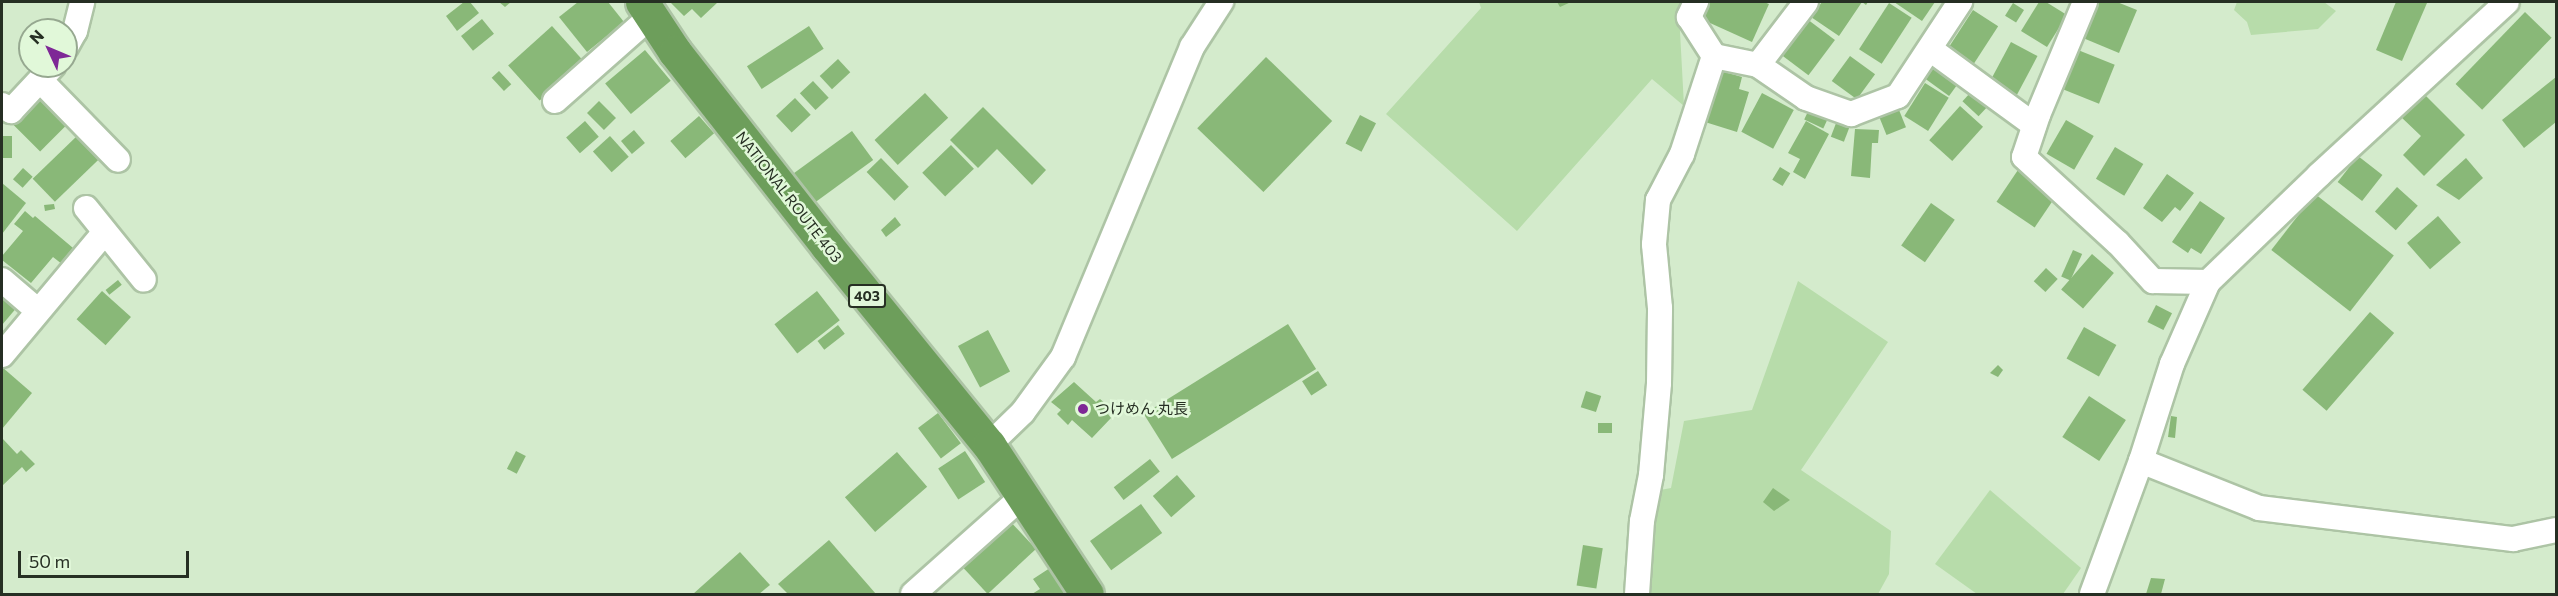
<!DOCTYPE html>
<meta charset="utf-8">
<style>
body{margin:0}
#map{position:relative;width:2558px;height:596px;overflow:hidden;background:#d4ebcc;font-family:Commissioner,"Noto Sans JP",sans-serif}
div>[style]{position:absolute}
.green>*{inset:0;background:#b7dcaa}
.building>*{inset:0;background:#89b878;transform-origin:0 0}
.roads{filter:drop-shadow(2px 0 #adc4a5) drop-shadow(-2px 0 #adc4a5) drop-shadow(0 2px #adc4a5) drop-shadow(0 -2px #adc4a5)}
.street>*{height:24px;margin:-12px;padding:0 12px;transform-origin:12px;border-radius:12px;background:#fff}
.highway>*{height:33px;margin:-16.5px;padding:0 16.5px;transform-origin:16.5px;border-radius:16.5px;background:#6d9e5b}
.dots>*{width:16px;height:16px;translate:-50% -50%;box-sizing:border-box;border:3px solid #e1f8d9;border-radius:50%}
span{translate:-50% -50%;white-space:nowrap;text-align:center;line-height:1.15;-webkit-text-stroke:5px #e1f8d9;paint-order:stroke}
.shield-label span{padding:2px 4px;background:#e1f8d9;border:2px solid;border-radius:4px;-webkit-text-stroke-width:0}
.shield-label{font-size:14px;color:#262f23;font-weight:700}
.street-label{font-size:15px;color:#262f23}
.poi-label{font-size:15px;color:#262f23}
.left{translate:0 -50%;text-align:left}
.frame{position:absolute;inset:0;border:3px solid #262f23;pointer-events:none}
.north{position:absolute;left:18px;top:18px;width:60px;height:60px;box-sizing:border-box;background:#e1f8d9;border:2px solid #96a890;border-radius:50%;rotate:314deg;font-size:16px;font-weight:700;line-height:24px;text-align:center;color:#262f23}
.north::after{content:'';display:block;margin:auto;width:21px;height:27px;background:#7e2896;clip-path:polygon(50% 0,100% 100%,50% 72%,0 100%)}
.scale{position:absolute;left:18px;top:551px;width:171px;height:27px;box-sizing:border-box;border:3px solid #262f23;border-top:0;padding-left:8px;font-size:18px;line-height:21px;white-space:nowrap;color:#262f23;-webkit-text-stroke:4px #e1f8d9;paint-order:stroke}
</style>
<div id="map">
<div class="green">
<div style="clip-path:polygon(1479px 2px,1683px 2px,1679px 13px,1684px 106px,1652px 79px,1517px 231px,1386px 114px,1481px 8px)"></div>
<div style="clip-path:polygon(2237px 2px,2324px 2px,2336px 11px,2318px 29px,2251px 35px,2247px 22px,2234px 10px)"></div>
<div style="clip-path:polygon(1798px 281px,1888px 342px,1801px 470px,1891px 531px,1889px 574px,1878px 594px,1626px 594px,1655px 491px,1671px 488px,1684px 421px,1752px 410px)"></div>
<div style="clip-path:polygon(1990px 490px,2081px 568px,2063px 594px,1977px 594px,1935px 564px)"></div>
</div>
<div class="building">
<div style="clip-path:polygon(464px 2px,470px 2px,479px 13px,457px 31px,446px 16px)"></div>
<div style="clip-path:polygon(499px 2px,511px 2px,505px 7px)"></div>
<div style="clip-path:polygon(578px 2px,608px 2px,624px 22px,587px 52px,559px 17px)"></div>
<div style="clip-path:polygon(673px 2px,718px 2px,701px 18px,692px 9px,684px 16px,671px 3px)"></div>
<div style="clip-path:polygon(1557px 2px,1571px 2px,1560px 7px)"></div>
<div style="clip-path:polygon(1707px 2px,1764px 2px,1769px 4px,1752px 42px,1699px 18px)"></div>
<div style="clip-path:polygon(1822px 2px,1868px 2px,1866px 5px,1862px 2px,1839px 36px,1811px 17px)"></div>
<div style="clip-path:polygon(1894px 2px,1935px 2px,1922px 21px)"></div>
<div style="clip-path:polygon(2039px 2px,2046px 2px,2067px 15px,2047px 47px,2021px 31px)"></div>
<div style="clip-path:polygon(2098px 2px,2117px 2px,2137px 10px,2119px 53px,2083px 38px)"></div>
<div style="clip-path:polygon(2396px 2px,2427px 3px,2402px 61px,2376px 50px)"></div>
<div style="left:1889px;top:3px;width:27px;height:55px;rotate:33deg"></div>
<div style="left:2013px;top:3px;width:13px;height:15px;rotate:32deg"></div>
<div style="left:1973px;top:10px;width:30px;height:45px;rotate:33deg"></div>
<div style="left:2525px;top:12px;width:37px;height:100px;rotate:44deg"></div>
<div style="left:482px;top:19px;width:19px;height:27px;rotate:51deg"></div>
<div style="left:1807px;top:19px;width:35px;height:44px;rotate:37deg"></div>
<div style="left:552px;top:26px;width:47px;height:59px;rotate:48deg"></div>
<div style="left:809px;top:26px;width:27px;height:74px;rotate:57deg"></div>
<div style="left:2011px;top:42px;width:30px;height:44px;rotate:28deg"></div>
<div style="left:2073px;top:48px;width:45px;height:42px;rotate:22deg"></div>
<div style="left:645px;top:50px;width:40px;height:52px;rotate:50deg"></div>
<div style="left:1850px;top:56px;width:31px;height:31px;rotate:36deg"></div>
<div style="left:1266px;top:57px;width:92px;height:99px;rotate:44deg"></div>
<div style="left:838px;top:59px;width:18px;height:25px;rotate:47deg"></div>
<div style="left:1935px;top:66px;width:29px;height:16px;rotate:36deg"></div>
<div style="left:499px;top:71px;width:18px;height:10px;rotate:47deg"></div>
<div style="clip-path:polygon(1721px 71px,1742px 77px,1739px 89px,1749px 92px,1737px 132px,1705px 122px)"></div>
<div style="clip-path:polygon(2556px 77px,2556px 122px,2524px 148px,2502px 120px)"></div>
<div style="left:813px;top:81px;width:23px;height:18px;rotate:47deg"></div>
<div style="left:1925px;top:83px;width:28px;height:39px;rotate:32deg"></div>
<div style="left:1972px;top:91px;width:22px;height:14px;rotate:43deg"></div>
<div style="left:925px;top:93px;width:34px;height:69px;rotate:47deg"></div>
<div style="left:1762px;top:93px;width:36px;height:44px;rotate:28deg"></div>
<div style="clip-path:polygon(2423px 93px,2465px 135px,2424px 176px,2403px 155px,2421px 136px,2400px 116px)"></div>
<div style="left:38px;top:97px;width:40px;height:37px;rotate:45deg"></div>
<div style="left:795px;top:98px;width:23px;height:26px;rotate:47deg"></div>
<div style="left:599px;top:101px;width:24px;height:17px;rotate:45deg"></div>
<div style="left:1811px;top:105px;width:21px;height:16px;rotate:25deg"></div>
<div style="left:1897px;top:105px;width:24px;height:21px;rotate:68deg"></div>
<div style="left:1960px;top:106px;width:31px;height:46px;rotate:42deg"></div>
<div style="clip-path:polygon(983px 107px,1046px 170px,1032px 185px,997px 149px,978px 168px,950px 140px)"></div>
<div style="left:1360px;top:115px;width:18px;height:32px;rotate:27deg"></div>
<div style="left:699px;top:116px;width:23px;height:38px;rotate:49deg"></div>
<div style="left:1838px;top:118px;width:14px;height:20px;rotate:21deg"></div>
<div style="left:2066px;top:120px;width:32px;height:39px;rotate:30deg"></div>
<div style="left:585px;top:121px;width:21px;height:25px;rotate:49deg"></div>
<div style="clip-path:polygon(1806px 121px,1829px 134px,1805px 179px,1793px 172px,1800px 159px,1788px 153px)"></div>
<div style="clip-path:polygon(1855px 129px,1879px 130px,1878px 143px,1872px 143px,1870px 178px,1851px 176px)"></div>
<div style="left:634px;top:130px;width:17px;height:17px;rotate:50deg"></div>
<div style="left:852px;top:131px;width:36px;height:72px;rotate:54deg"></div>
<div style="left:78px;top:135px;width:32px;height:63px;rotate:46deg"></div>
<div style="left:2px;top:136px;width:10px;height:22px"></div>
<div style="left:610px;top:136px;width:28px;height:23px;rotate:48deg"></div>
<div style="left:951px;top:145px;width:33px;height:40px;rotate:46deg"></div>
<div style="left:2115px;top:147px;width:33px;height:37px;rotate:31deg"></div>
<div style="left:2358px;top:156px;width:31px;height:33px;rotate:38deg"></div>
<div style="left:881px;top:158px;width:40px;height:20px;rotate:46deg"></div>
<div style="clip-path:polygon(2466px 158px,2483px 178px,2459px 200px,2436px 185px)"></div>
<div style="left:1780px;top:167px;width:12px;height:15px;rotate:31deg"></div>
<div style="left:2020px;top:167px;width:46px;height:42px;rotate:34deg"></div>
<div style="left:23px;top:168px;width:13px;height:15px;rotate:42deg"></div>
<div style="clip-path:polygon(2167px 174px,2194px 193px,2180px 211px,2175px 207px,2162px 222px,2143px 208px)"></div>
<div style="clip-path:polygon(2px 183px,26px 203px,2px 234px)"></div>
<div style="left:2397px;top:187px;width:28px;height:33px;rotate:42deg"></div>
<div style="left:2315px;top:194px;width:100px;height:71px;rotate:38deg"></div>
<div style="clip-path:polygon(2200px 201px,2225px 218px,2201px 254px,2191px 248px,2188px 253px,2172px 242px)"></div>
<div style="left:1931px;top:203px;width:29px;height:52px;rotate:35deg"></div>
<div style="clip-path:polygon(54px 204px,55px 209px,45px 211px,44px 205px)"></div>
<div style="clip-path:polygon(25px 211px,33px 218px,35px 216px,79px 253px,67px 268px,53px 257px,31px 283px,2px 260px,2px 256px,23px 231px,14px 224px)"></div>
<div style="left:2438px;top:216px;width:35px;height:41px;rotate:49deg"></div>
<div style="clip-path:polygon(895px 217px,901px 225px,886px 237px,881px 230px)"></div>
<div style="left:2073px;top:250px;width:10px;height:29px;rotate:24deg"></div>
<div style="left:2092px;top:254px;width:29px;height:47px;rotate:41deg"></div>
<div style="left:2046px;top:268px;width:16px;height:18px;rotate:43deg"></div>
<div style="left:118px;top:280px;width:6px;height:16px;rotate:51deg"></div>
<div style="clip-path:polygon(2px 287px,18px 306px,2px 325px)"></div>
<div style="left:102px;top:291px;width:39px;height:38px;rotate:42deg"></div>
<div style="left:817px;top:291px;width:37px;height:54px;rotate:52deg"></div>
<div style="left:2156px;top:305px;width:18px;height:19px;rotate:27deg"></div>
<div style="left:2370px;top:312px;width:32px;height:103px;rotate:41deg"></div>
<div style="left:1288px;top:324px;width:53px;height:170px;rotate:58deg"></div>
<div style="left:838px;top:325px;width:11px;height:26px;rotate:52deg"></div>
<div style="left:2084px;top:327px;width:37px;height:36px;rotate:29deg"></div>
<div style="left:988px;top:330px;width:47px;height:34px;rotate:62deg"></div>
<div style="clip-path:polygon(1998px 365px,2003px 370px,1998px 377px,1990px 373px)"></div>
<div style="clip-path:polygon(2px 367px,32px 393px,2px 429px)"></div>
<div style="left:1318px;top:371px;width:17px;height:19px;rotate:57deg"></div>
<div style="clip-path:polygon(1074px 382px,1096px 402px,1100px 399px,1112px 409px,1108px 414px,1111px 418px,1092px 438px,1072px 420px,1068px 425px,1057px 414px,1061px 410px,1051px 402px)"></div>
<div style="left:1586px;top:391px;width:16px;height:17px;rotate:18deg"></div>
<div style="left:2089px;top:396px;width:44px;height:49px;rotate:33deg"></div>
<div style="left:938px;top:413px;width:38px;height:25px;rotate:53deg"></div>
<div style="clip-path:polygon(2171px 416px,2177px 417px,2175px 438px,2168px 437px)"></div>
<div style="left:1598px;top:423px;width:14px;height:10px"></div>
<div style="clip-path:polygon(2px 438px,17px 454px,21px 450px,35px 464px,26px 472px,22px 467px,2px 486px)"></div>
<div style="left:516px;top:451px;width:11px;height:20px;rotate:27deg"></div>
<div style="left:965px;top:451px;width:37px;height:32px;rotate:57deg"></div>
<div style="left:897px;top:452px;width:46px;height:69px;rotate:49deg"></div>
<div style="left:1150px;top:459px;width:16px;height:46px;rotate:52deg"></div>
<div style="left:1177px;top:475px;width:28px;height:32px;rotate:49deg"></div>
<div style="clip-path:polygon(1773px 488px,1790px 500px,1774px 511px,1763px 502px)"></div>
<div style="left:1141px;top:504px;width:36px;height:63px;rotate:54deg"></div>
<div style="left:1008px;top:519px;width:41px;height:66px;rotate:47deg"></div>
<div style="clip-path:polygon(829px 540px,876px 594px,788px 594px,778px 584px)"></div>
<div style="left:1583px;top:545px;width:20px;height:41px;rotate:9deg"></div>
<div style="clip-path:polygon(740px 552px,770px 585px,759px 594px,693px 594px)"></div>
<div style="clip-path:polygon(1053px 566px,1072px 594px,1032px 594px,1040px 589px,1033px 579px)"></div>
<div style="clip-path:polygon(2151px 578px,2165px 579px,2161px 594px,2146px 594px)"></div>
</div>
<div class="roads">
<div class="street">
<div style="left:1696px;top:2px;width:17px;rotate:115deg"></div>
<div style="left:1689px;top:17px;width:46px;rotate:57.3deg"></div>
<div style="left:1714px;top:56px;width:45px;rotate:11.6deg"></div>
<div style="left:1758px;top:65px;width:79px;rotate:-52.7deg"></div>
<div style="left:2085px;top:2px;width:122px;rotate:112.6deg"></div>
<div style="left:2038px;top:115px;width:44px;rotate:108.4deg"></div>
<div style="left:2024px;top:157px;width:127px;rotate:42.5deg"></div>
<div style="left:2118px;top:243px;width:52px;rotate:47.4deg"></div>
<div style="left:2153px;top:281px;width:55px;rotate:1deg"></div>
<div style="left:66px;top:47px;width:18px;rotate:-61deg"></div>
<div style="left:75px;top:31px;width:30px;rotate:-76deg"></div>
<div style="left:1930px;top:49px;width:129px;rotate:36.2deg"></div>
<div style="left:1758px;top:65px;width:58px;rotate:34.5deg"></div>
<div style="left:1806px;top:98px;width:48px;rotate:19.6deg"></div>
<div style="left:1851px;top:114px;width:50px;rotate:-21deg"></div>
<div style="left:1898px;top:96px;width:113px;rotate:-56.6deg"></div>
<div style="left:41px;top:81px;width:110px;rotate:45.7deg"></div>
<div style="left:555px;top:101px;width:128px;rotate:-41.5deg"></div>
<div style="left:2px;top:105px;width:11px;rotate:34deg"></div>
<div style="left:11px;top:111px;width:62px;rotate:-47deg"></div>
<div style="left:86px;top:208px;width:92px;rotate:51.1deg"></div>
<div style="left:2px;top:280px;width:46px;rotate:40.6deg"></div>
<div style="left:2px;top:355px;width:160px;rotate:-50.1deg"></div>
<div style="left:989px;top:445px;width:47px;rotate:-44.1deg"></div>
<div style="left:1023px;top:412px;width:68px;rotate:-54deg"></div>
<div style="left:1063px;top:357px;width:336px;rotate:-67.4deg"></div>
<div style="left:1192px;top:47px;width:54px;rotate:-57.2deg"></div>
<div style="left:2141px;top:461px;width:127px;rotate:21.7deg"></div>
<div style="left:2259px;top:508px;width:256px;rotate:7deg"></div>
<div style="left:2513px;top:539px;width:44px;rotate:-11.8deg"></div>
<div style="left:913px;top:594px;width:146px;rotate:-41.7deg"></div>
<div style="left:1637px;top:594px;width:73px;rotate:-86.1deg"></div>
<div style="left:1642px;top:521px;width:47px;rotate:-78.9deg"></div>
<div style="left:1651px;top:475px;width:92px;rotate:-85deg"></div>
<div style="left:1659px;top:383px;width:75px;rotate:-89.2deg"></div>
<div style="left:1660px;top:308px;width:64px;rotate:-95.4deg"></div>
<div style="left:1654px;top:244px;width:44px;rotate:-84.8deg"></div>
<div style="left:1658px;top:200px;width:52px;rotate:-62.4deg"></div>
<div style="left:1682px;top:154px;width:103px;rotate:-71.9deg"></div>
<div style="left:2092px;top:594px;width:142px;rotate:-69.8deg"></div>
<div style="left:2141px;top:461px;width:102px;rotate:-72.3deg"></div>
<div style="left:2172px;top:364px;width:90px;rotate:-66.3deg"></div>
<div style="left:2208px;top:282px;width:154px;rotate:-43.9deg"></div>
<div style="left:2319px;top:175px;width:255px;rotate:-42.6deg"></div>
</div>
<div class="highway">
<div style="left:642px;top:2px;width:60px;rotate:56.6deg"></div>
<div style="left:675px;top:52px;width:246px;rotate:51.9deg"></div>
<div style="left:827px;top:246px;width:257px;rotate:50.9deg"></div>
<div style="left:989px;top:445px;width:178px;rotate:56.7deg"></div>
</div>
</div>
<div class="dots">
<div style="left:1083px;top:409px;background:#7e2896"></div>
</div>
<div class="shield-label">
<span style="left:867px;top:296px">403</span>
</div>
<div class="street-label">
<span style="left:789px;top:197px;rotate:52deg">NATIONAL ROUTE 403</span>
</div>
<div class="poi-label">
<span class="left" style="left:1095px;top:409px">つけめん 丸長</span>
</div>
<div class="frame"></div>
<div class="north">N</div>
<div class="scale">50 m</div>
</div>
